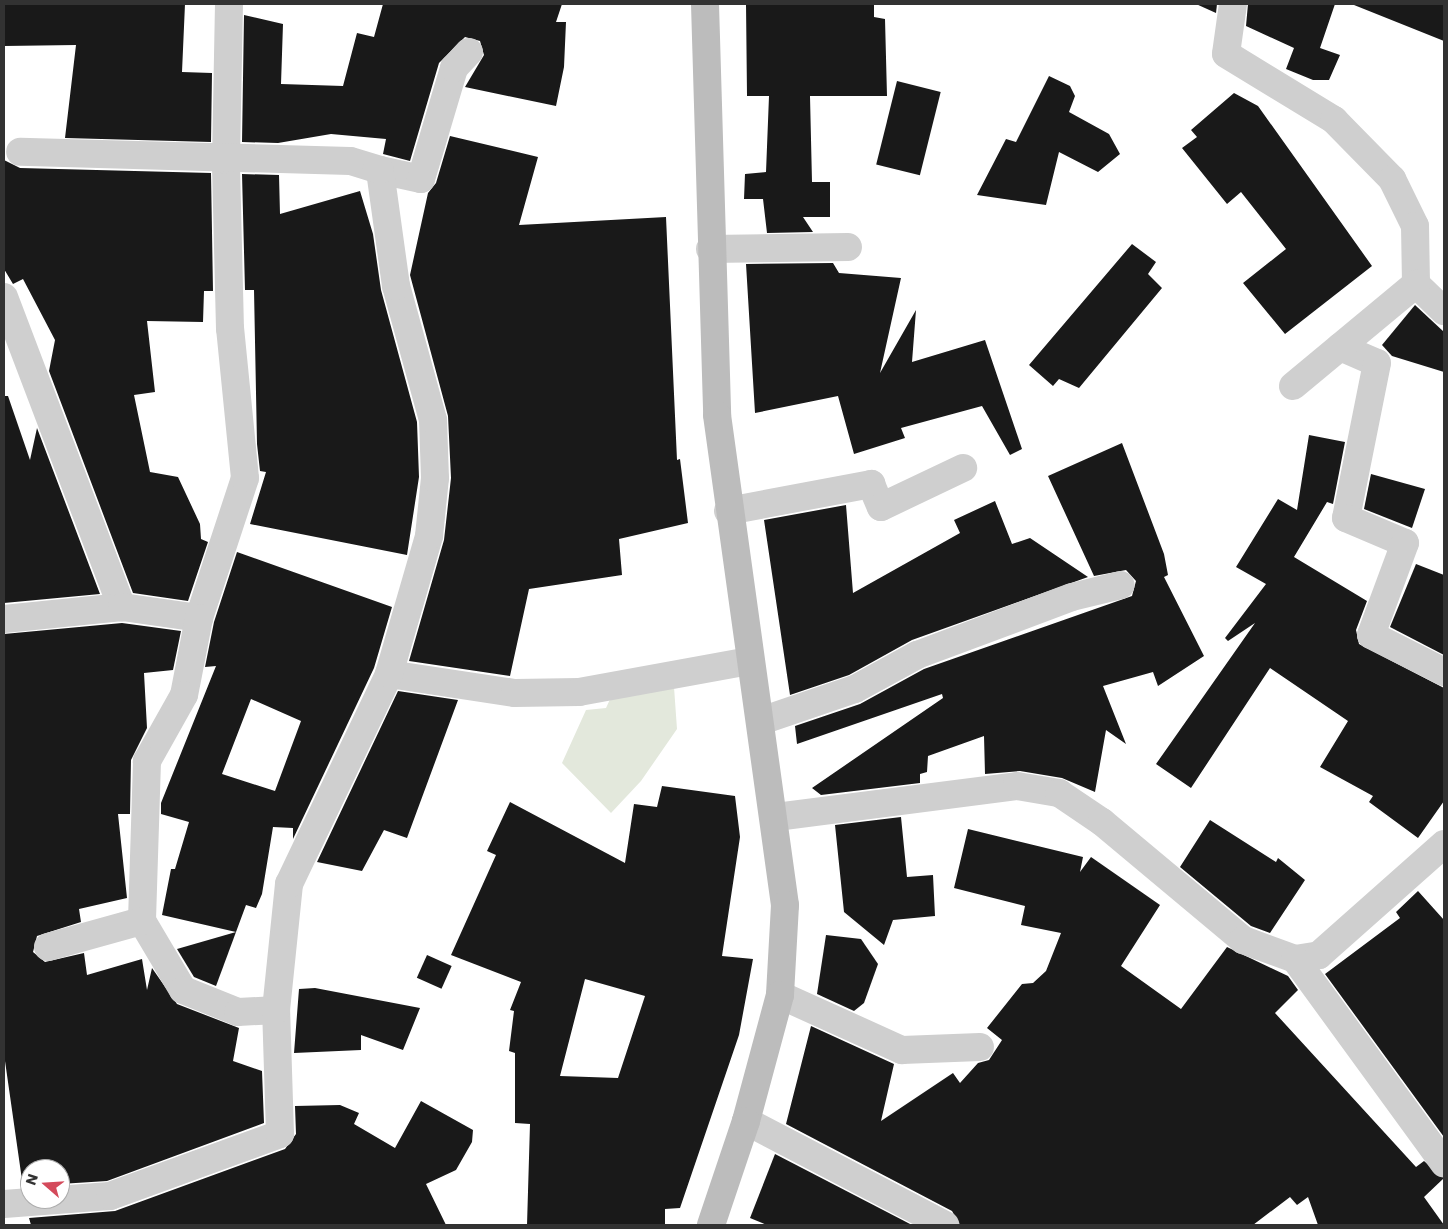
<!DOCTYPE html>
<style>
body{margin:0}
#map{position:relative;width:1448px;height:1229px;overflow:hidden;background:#fff;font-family:Poppins,sans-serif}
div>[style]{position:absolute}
.green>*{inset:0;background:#e3e8dc}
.building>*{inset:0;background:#191919;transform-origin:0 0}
.street>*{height:28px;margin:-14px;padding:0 14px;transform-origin:14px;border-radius:14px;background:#cfcfcf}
.secondary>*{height:28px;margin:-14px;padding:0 14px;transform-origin:14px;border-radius:14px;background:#bcbcbc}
span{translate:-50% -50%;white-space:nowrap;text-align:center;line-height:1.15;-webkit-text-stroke:5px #fff;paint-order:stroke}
.frame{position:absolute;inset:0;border:5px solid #323232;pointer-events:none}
.north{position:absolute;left:20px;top:1159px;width:50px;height:50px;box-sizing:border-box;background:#fff;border:1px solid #adadad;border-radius:50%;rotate:289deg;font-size:14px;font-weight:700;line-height:20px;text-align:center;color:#323232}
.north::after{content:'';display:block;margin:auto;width:18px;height:22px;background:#d44a5b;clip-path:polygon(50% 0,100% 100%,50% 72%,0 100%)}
</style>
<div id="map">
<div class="green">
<div style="clip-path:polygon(674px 687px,677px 729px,641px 781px,611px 813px,562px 763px,586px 710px,606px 708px,612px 695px)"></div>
</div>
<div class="building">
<div style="clip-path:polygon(4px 4px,185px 4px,182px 72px,212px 73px,211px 142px,65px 138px,76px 45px,4px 46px)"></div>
<div style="clip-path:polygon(383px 4px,562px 4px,556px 22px,566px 22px,564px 67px,556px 106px,465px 87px,484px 55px,480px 41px,465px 37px,439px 63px,410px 161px,383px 154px,386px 139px,331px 134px,278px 143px,242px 142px,244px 15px,283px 24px,281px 84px,343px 86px,357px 33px,374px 37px)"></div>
<div style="clip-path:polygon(746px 4px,874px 4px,874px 17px,885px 19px,887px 96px,810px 96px,812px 182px,830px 182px,830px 217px,803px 217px,813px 232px,767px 233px,763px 199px,744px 199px,745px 174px,766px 172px,769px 96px,747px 96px)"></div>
<div style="clip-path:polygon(1196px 4px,1217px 4px,1216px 13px)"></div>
<div style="clip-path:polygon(1248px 4px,1335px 4px,1320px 48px,1340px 55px,1329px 80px,1313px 80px,1286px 69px,1294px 48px,1246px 26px)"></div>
<div style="clip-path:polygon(1354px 4px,1444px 4px,1444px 41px,1354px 5px)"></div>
<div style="clip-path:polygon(1049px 76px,1070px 86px,1075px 96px,1069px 112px,1109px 134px,1120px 154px,1098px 172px,1059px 152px,1046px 205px,977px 195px,1006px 139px,1016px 142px)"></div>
<div style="left:897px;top:81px;width:45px;height:86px;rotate:14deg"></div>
<div style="clip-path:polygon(1234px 93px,1258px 106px,1372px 266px,1285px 334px,1243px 283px,1286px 249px,1241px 192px,1227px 204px,1182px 148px,1197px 137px,1191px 130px)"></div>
<div style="clip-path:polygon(450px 136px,538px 157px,519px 225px,666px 217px,677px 460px,680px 459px,688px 523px,619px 539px,622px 575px,529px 589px,510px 676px,409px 661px,444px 540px,451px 478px,448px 416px,410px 275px,428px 193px,436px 183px)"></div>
<div style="clip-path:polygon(4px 160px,20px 168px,211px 173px,213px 291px,204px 291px,203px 322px,147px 321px,155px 392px,134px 395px,150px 472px,178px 477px,200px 524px,201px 539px,208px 542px,188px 601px,133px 593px,49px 371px,55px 340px,23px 279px,13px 284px,4px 269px)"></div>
<div style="clip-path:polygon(242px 174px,279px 175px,280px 214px,360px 191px,373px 234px,381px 290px,417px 422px,419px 477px,407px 555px,250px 524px,266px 472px,260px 471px,257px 444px,254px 290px,245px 290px)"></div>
<div style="clip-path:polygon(1132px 244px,1156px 262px,1148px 274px,1162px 288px,1079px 388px,1059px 379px,1053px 386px,1029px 365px)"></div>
<div style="clip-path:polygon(833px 263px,839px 273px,901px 278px,880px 373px,916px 310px,912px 362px,985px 340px,1022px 449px,1010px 455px,982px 406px,901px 428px,905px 438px,854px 454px,838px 396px,755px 413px,746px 264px)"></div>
<div style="clip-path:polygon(1415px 305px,1444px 332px,1444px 372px,1392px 356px,1382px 345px)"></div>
<div style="clip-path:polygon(4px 396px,8px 396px,30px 460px,37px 428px,100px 594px,4px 603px)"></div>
<div style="clip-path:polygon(1309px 435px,1345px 442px,1333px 504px,1327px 502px,1294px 557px,1367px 601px,1356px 630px,1359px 644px,1444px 688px,1444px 801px,1418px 838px,1369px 802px,1373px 796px,1320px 767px,1348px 721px,1270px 668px,1191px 788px,1156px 764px,1255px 623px,1228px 641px,1225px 638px,1266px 584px,1236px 567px,1278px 499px,1297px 510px)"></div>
<div style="clip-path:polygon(1122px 443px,1164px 554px,1168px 575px,1164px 577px,1204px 656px,1158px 686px,1153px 672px,1103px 686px,1126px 744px,1106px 730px,1095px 792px,1062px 778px,1020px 771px,985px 774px,984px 736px,928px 756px,927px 772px,920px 774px,920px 783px,821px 795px,812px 788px,943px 698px,942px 694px,797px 744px,795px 726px,860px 704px,924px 669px,1132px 596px,1136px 581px,1126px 570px,1094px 576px,1048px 476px)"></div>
<div style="clip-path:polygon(1371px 474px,1425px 489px,1412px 528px,1364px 509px)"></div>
<div style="clip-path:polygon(995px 501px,1012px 544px,1030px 538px,1088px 577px,912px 640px,849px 675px,790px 695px,764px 520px,846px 505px,853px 593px,960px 533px,954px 520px)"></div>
<div style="clip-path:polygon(evenodd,237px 552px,392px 607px,374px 668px,293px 839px,293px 828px,273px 827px,262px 894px,256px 908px,246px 905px,236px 932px,162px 915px,171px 869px,175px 869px,189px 822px,161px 814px,161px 803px,216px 666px,205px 667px,214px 622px,237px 552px,251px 699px,301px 721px,275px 791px,222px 774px,251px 699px)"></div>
<div style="clip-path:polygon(1416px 564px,1444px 575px,1444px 655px,1390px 627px)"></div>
<div style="clip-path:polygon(122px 623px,181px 631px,173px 670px,144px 673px,147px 728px,131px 760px,130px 814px,118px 814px,127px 898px,79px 909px,81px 922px,37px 936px,33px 952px,45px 962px,84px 953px,87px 975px,142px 959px,147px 990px,152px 968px,177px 1004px,239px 1028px,233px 1061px,262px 1071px,264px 1123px,107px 1181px,60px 1184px,60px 1169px,30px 1169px,30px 1186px,23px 1187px,4px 1054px,4px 634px)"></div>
<div style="clip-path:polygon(398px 691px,458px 700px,407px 838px,384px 830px,362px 871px,317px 862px)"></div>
<div style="clip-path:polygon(evenodd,662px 786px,735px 796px,740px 837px,722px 956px,753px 959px,739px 1035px,680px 1208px,665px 1209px,665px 1225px,527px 1225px,530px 1124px,515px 1123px,515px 1053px,509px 1051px,514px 1011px,510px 1010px,521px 982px,451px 955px,496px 855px,487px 851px,510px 802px,625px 863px,634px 804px,657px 807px,662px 786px,585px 979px,645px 996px,618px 1078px,560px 1076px,585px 979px)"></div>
<div style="clip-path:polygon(901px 817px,907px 877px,933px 875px,935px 916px,893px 920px,884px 945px,844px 912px,835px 825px)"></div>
<div style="clip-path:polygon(1210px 820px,1276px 862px,1278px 858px,1305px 880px,1270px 933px,1251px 926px,1180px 867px)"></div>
<div style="clip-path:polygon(968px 829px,1083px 857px,1080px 872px,1091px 857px,1160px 905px,1121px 966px,1181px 1009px,1227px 947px,1288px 976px,1298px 990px,1275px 1013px,1416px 1167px,1424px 1161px,1444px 1178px,1424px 1197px,1444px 1225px,1318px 1225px,1308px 1197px,1297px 1205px,1290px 1197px,1253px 1225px,960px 1225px,952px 1211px,786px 1124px,811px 1026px,894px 1064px,881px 1121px,953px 1073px,960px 1083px,978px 1063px,989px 1060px,1002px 1040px,987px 1028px,1022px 984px,1033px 983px,1046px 971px,1061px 933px,1021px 925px,1025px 906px,954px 888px)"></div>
<div style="clip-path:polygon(1418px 891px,1444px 920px,1444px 1137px,1325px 974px,1400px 918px,1396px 912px)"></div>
<div style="clip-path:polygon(236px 932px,216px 986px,194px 977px,177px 949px)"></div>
<div style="clip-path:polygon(826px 935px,861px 939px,878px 964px,864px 1003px,854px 1011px,817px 994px)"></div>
<div style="left:427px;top:955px;width:27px;height:25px;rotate:24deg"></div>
<div style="clip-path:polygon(315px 988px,420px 1008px,403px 1050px,361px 1035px,361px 1050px,294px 1053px,299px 989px)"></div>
<div style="clip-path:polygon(421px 1101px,473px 1130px,472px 1142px,456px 1170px,426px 1184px,446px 1225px,31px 1225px,29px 1218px,115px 1211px,285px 1149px,296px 1134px,295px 1106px,340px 1105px,359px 1113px,354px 1124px,395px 1148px)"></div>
<div style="clip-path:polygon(775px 1154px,912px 1225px,767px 1225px,750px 1218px)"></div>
</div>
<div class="street">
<div style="left:1233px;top:4px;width:50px;rotate:98deg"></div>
<div style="left:1226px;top:54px;width:127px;rotate:31.4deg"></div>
<div style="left:1334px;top:120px;width:83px;rotate:45.5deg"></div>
<div style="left:1392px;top:179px;width:52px;rotate:63.9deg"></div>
<div style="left:1415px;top:226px;width:58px;rotate:89deg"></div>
<div style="left:1416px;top:284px;width:39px;rotate:44deg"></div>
<div style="left:380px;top:170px;width:42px;rotate:12.4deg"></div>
<div style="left:421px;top:179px;width:116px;rotate:-73.4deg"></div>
<div style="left:454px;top:68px;width:22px;rotate:-47deg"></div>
<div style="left:710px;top:249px;width:138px;rotate:-0.8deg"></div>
<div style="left:4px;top:297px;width:332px;rotate:69.2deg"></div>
<div style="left:1340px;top:347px;width:40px;rotate:23.4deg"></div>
<div style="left:1377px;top:363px;width:158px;rotate:101.3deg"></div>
<div style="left:1346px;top:518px;width:64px;rotate:23deg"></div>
<div style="left:1405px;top:543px;width:98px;rotate:110.3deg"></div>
<div style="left:1371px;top:635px;width:82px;rotate:26.9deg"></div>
<div style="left:1293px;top:386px;width:160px;rotate:-39.7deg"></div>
<div style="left:728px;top:511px;width:146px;rotate:-10.7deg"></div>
<div style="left:871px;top:484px;width:25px;rotate:67deg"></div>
<div style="left:881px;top:507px;width:91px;rotate:-25.4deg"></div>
<div style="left:199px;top:618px;width:147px;rotate:-71.8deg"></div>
<div style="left:245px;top:478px;width:150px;rotate:-95.7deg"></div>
<div style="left:230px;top:329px;width:169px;rotate:-91.4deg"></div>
<div style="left:226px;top:160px;width:156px;rotate:-88.9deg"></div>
<div style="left:4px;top:619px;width:119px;rotate:-5.8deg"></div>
<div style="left:122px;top:607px;width:78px;rotate:8.1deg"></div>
<div style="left:199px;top:618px;width:78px;rotate:101deg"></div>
<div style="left:184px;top:695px;width:76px;rotate:119.3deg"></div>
<div style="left:147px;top:761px;width:160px;rotate:91.8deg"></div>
<div style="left:142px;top:921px;width:80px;rotate:59.3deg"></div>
<div style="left:183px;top:990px;width:59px;rotate:21.8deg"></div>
<div style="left:238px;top:1012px;width:38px;rotate:-3deg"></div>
<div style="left:389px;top:674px;width:127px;rotate:8.6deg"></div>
<div style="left:515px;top:693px;width:64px;rotate:-0.9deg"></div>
<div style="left:579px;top:692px;width:173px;rotate:-10.3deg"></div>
<div style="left:761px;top:721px;width:99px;rotate:-18.8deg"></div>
<div style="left:855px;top:689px;width:71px;rotate:-28.7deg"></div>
<div style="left:917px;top:655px;width:165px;rotate:-20.5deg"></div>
<div style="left:1072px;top:597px;width:50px;rotate:-13.8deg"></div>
<div style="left:776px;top:817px;width:243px;rotate:-7.3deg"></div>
<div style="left:1017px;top:786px;width:43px;rotate:9.5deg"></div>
<div style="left:1059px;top:793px;width:52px;rotate:34deg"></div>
<div style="left:1102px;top:822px;width:184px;rotate:39.9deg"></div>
<div style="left:1243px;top:940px;width:55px;rotate:20.1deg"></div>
<div style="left:1295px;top:959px;width:24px;rotate:-9deg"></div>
<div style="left:1319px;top:955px;width:167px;rotate:-41.6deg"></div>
<div style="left:48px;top:947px;width:98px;rotate:-15.5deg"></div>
<div style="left:1295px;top:959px;width:253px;rotate:53.9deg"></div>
<div style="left:780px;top:995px;width:134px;rotate:24.3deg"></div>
<div style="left:902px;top:1050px;width:78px;rotate:-2.2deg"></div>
<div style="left:746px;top:1121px;width:225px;rotate:27.6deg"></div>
<div style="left:4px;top:1204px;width:106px;rotate:-4.3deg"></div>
<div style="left:110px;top:1196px;width:181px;rotate:-20deg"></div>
<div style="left:280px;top:1134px;width:124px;rotate:-91.8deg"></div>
<div style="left:276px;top:1010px;width:127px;rotate:-84.1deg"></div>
<div style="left:289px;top:884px;width:233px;rotate:-64.5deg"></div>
<div style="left:389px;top:674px;width:144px;rotate:-73.8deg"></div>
<div style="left:429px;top:536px;width:58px;rotate:-84.1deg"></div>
<div style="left:435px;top:478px;width:58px;rotate:-92deg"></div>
<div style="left:433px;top:420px;width:139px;rotate:-105.4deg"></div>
<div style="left:396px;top:286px;width:117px;rotate:-97.9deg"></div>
<div style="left:380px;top:170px;width:31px;rotate:-163deg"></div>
<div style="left:350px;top:161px;width:330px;rotate:-178.4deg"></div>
</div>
<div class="secondary">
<div style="left:705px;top:4px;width:411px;rotate:88.3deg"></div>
<div style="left:717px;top:415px;width:495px;rotate:82.1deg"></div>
<div style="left:785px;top:905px;width:90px;rotate:93.2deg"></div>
<div style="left:780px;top:995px;width:131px;rotate:105.1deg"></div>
<div style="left:746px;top:1121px;width:110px;rotate:108.6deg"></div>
</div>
<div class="frame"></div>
<div class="north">N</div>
</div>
